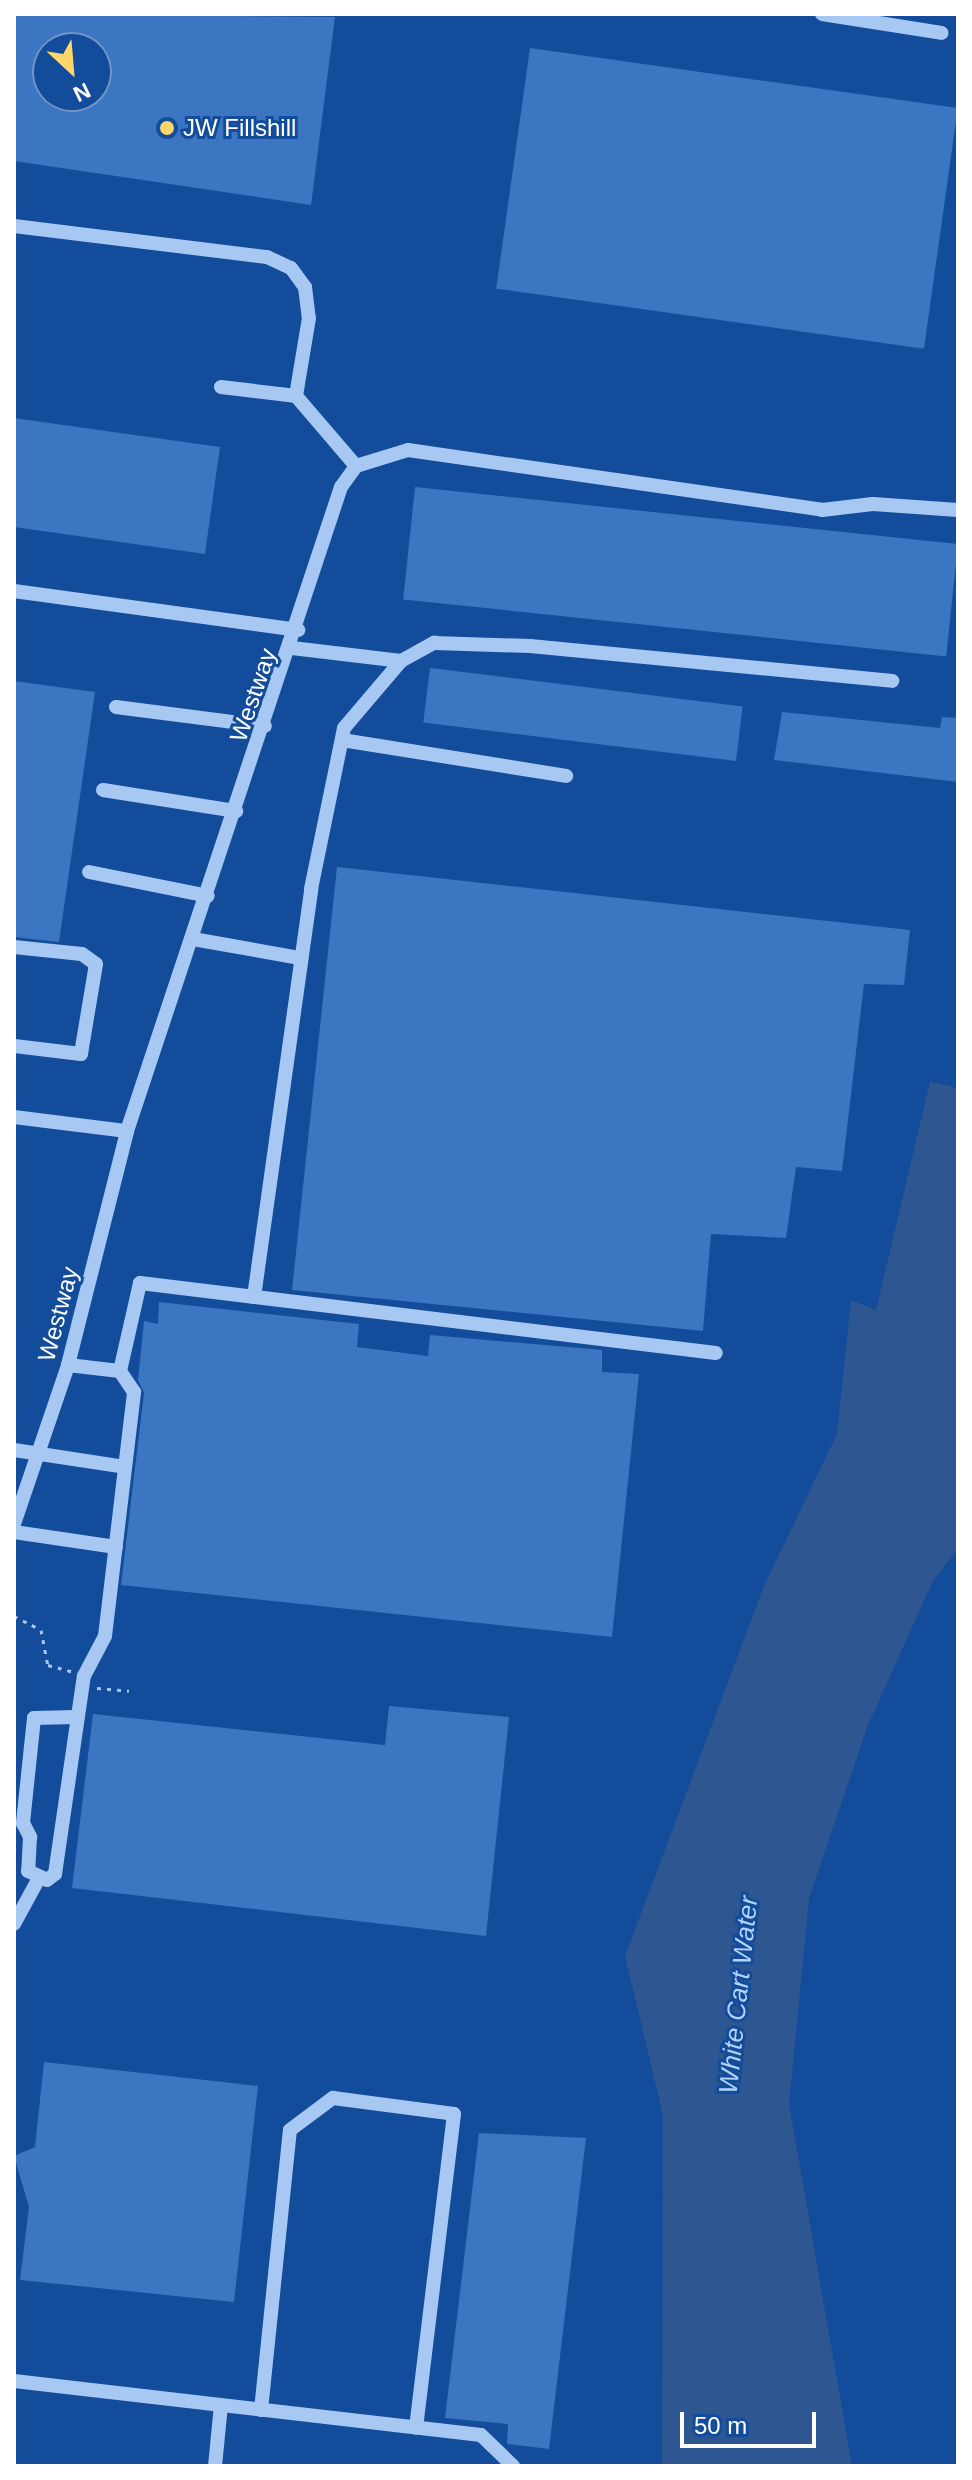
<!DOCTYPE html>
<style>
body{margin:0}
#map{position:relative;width:972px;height:2480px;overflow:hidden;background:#134c9a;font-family:Arial,sans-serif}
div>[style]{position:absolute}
.water>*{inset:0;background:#2e5791}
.building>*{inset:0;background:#3c75c1;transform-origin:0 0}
.path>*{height:3px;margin-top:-1.5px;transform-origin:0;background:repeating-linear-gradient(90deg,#a7c8f3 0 4px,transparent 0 10px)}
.minor>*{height:14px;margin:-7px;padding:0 7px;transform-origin:7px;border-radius:7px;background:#a7c8f3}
.dots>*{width:22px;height:22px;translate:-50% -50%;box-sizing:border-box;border:4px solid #134c9a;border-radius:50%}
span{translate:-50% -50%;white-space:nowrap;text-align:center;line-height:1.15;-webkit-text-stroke:6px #134c9a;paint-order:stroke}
.poi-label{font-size:24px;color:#fff}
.left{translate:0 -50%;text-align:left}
.street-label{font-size:24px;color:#fff}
.water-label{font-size:26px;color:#b4d2fa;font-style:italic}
.frame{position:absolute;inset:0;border:16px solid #fff;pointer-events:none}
.north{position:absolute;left:32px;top:32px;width:80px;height:80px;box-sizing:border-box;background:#134c9a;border:2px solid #7194c2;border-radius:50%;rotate:154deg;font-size:22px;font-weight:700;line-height:32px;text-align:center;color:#fff}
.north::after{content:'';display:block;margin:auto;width:28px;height:36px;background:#ffd669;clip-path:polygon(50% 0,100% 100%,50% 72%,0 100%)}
.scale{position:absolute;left:680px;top:2412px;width:136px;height:36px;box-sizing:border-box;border:4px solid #fff;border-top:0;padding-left:10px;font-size:24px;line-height:28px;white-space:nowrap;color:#fff;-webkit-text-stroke:6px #134c9a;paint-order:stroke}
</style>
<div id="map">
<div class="water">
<div style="clip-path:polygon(930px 1082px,958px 1088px,958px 1548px,933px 1581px,867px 1727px,809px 1899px,789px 2104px,852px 2466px,662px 2466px,663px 2115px,625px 1956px,764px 1586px,837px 1434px,851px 1300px,876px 1310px)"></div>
</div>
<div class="building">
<div style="clip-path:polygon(evenodd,14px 14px,335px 17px,311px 205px,14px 161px,14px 14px,48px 48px,96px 48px,96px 96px,48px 96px,48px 48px)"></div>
<div style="left:530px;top:48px;width:432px;height:243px;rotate:8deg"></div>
<div style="left:14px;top:418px;width:208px;height:108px;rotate:8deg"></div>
<div style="left:415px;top:487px;width:546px;height:113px;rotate:6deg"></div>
<div style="left:430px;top:668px;width:315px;height:55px;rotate:7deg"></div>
<div style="clip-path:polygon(14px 681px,95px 692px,59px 942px,14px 937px)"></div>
<div style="clip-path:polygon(782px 712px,940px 728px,942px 717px,958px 718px,958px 782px,774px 760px)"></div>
<div style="clip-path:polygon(337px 867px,910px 930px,904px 985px,864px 984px,842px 1171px,796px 1167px,786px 1238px,711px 1234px,703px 1331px,292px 1290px)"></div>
<div style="clip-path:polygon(159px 1302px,359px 1324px,357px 1347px,428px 1356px,430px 1335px,602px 1350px,602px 1372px,639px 1374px,612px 1637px,121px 1585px,144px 1393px,138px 1380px,144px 1321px,158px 1324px)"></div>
<div style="clip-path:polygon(389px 1706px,509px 1717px,486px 1936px,72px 1888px,93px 1714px,385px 1745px)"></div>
<div style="clip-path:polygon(44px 2062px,258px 2086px,234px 2302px,20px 2280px,29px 2207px,14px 2156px,35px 2147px)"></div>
<div style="clip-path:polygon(479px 2133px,586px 2138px,549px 2449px,507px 2444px,508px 2424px,445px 2418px)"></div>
</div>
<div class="path">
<div style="left:14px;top:1616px;width:30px;rotate:27deg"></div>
<div style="left:41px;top:1630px;width:36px;rotate:79deg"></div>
<div style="left:48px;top:1665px;width:24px;rotate:15deg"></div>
<div style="left:97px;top:1688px;width:32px;rotate:5deg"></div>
</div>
<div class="minor">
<div style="left:822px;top:14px;width:121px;rotate:9deg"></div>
<div style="left:14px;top:226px;width:255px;rotate:7deg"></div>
<div style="left:267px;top:257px;width:26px;rotate:25deg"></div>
<div style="left:291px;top:268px;width:24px;rotate:54deg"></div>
<div style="left:305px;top:287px;width:31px;rotate:83deg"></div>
<div style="left:309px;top:318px;width:79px;rotate:99.5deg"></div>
<div style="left:296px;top:396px;width:92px;rotate:49.4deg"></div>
<div style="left:221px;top:387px;width:76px;rotate:6.8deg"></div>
<div style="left:14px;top:591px;width:287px;rotate:7.8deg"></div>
<div style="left:292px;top:648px;width:110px;rotate:6.8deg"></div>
<div style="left:116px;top:707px;width:150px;rotate:7.3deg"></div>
<div style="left:342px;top:740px;width:227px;rotate:9.1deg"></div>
<div style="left:103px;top:790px;width:135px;rotate:9deg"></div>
<div style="left:89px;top:872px;width:121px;rotate:11.4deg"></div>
<div style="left:193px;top:939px;width:109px;rotate:10.1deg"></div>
<div style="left:14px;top:947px;width:68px;rotate:5.9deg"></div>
<div style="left:82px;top:954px;width:17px;rotate:36deg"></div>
<div style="left:96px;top:964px;width:91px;rotate:99.5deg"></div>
<div style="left:81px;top:1054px;width:67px;rotate:-173.2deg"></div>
<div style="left:14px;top:1117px;width:114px;rotate:7.1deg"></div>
<div style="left:254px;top:1297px;width:412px;rotate:-82deg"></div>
<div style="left:311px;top:889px;width:164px;rotate:-78.4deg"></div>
<div style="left:344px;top:728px;width:88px;rotate:-49.6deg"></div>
<div style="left:401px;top:661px;width:38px;rotate:-29deg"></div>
<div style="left:434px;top:643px;width:96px;rotate:1.8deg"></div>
<div style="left:530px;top:646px;width:364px;rotate:5.5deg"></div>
<div style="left:68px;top:1365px;width:52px;rotate:6.6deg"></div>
<div style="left:120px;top:1371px;width:90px;rotate:-77.2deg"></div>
<div style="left:140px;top:1283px;width:580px;rotate:6.93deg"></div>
<div style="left:14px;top:1450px;width:112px;rotate:8.7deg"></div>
<div style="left:14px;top:1524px;width:168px;rotate:-71.2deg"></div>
<div style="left:68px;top:1365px;width:241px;rotate:-75.8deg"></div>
<div style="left:127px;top:1131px;width:679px;rotate:-71.62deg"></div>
<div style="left:341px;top:487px;width:26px;rotate:-54deg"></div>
<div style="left:356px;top:466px;width:54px;rotate:-17.1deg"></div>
<div style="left:408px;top:450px;width:418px;rotate:8.2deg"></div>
<div style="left:822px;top:510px;width:51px;rotate:-6.7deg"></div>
<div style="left:873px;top:504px;width:85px;rotate:4deg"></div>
<div style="left:14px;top:1532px;width:103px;rotate:8.4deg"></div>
<div style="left:75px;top:1717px;width:41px;rotate:178.6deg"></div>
<div style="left:34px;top:1718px;width:106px;rotate:96deg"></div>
<div style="left:23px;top:1823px;width:16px;rotate:63deg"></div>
<div style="left:30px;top:1837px;width:34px;rotate:93deg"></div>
<div style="left:28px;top:1871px;width:21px;rotate:25deg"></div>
<div style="left:47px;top:1880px;width:10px;rotate:-37deg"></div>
<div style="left:55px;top:1874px;width:200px;rotate:-81.7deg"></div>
<div style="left:84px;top:1676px;width:45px;rotate:-62.3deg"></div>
<div style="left:105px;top:1636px;width:246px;rotate:-83.2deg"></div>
<div style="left:134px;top:1392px;width:25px;rotate:-124deg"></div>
<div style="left:14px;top:1924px;width:52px;rotate:-61.5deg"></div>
<div style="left:14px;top:2381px;width:470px;rotate:6.6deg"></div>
<div style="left:481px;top:2435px;width:45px;rotate:44.1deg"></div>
<div style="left:261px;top:2410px;width:281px;rotate:-84.1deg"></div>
<div style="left:290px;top:2130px;width:54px;rotate:-36.7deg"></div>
<div style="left:333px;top:2098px;width:122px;rotate:7.5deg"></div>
<div style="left:454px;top:2114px;width:316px;rotate:96.9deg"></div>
<div style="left:215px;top:2466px;width:61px;rotate:-84.4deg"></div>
</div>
<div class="dots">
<div style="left:167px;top:128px;background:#ffd669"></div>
</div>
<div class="poi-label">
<span class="left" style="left:183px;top:128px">JW Fillshill</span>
</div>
<div class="street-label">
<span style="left:253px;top:695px;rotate:-71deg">Westway</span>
<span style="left:58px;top:1314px;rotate:-75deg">Westway</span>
</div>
<div class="water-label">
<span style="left:739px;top:1995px;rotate:-84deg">White Cart Water</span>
</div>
<div class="frame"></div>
<div class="north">N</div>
<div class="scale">50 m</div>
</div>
